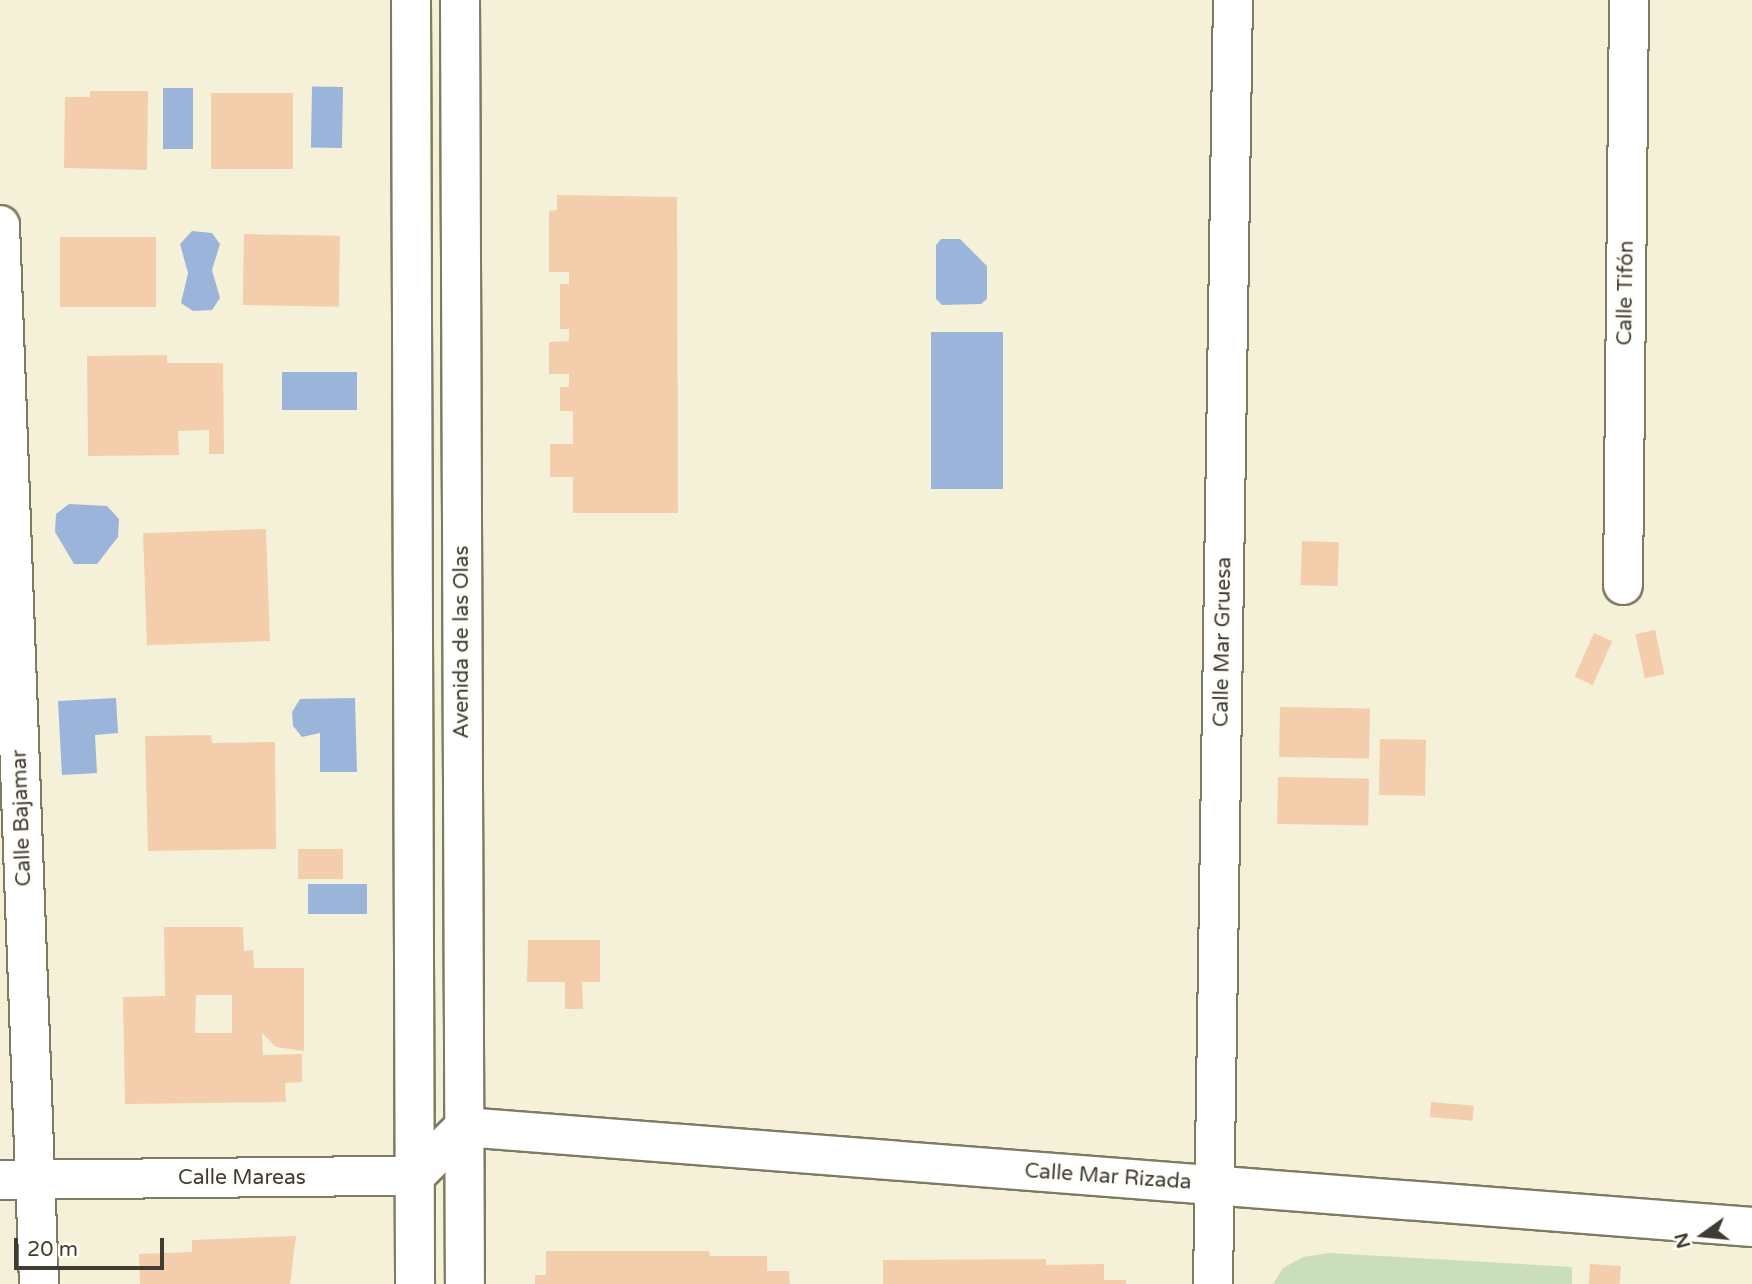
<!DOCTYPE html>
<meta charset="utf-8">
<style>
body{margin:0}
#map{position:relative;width:1752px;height:1284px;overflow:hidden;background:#f5f1d8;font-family:"Varela Round",sans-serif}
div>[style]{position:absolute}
.green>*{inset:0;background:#caddbc}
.water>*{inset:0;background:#9bb4da;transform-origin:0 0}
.building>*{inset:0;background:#f3cdac;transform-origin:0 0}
.roads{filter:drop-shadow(2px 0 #7e7a64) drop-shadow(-2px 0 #7e7a64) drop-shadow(0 2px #7e7a64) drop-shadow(0 -2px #7e7a64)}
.street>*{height:38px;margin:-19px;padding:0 19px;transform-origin:19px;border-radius:19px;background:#fff}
span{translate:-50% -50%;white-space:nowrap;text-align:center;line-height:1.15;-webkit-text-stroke:6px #fefdf8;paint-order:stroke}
.street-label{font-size:21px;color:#3f3d33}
.north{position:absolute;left:1668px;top:1200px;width:70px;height:70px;-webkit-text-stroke:5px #fefdf8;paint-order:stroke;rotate:255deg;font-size:19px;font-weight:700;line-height:28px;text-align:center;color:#3f3d33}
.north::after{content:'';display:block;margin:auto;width:24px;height:32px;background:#3f3d33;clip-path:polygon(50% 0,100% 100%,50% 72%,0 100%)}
.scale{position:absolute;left:14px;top:1238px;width:150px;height:32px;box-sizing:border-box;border:4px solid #3f3d33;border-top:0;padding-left:9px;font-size:21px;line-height:24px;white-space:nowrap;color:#3f3d33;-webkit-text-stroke:5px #fefdf8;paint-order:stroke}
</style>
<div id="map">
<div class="green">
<div style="clip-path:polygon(1329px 1253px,1572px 1267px,1572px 1284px,1273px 1284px,1283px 1268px,1303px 1257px)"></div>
</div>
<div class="water">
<div style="left:343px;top:87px;width:61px;height:31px;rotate:91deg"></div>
<div style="left:163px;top:88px;width:30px;height:61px"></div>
<div style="clip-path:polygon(192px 231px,212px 233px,220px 244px,212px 270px,220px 298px,212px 310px,193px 311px,181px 303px,188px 273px,180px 244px)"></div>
<div style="clip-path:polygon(960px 239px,987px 266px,987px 299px,981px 304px,942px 305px,936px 299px,936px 245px,941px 239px)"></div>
<div style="left:931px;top:332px;width:72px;height:157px"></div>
<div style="left:282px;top:372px;width:75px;height:38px"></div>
<div style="clip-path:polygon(69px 504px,107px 506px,119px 519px,118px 537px,97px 564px,74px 564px,55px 532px,56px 514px)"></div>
<div style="clip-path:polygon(116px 698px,118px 733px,95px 735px,97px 773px,62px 775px,58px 701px)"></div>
<div style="clip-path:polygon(355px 698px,357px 772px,320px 772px,320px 733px,302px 737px,293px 726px,292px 712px,300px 699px)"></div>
<div style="left:308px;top:884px;width:59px;height:30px"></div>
</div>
<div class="building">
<div style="clip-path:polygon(90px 91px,148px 91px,147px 170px,64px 168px,65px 97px,90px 97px)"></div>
<div style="left:293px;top:93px;width:76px;height:82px;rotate:90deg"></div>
<div style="clip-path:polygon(557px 195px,677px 197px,678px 513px,573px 513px,573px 477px,550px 477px,550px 444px,573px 444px,573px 411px,560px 411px,560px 387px,569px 387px,569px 374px,549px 374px,549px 342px,569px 341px,569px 329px,560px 329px,560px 284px,569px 284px,569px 272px,549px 272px,549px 211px,557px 210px)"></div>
<div style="left:244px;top:234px;width:96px;height:71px;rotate:1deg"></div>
<div style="left:156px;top:237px;width:70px;height:96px;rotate:90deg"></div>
<div style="clip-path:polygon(167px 355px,167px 363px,223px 363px,224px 454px,209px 454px,209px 430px,178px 431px,179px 455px,88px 456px,87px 356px)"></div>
<div style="left:266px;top:529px;width:112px;height:123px;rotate:88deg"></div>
<div style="left:1302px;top:541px;width:37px;height:44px;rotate:2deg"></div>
<div style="left:1655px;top:630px;width:45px;height:20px;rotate:78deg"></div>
<div style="left:1594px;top:633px;width:20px;height:48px;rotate:24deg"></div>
<div style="left:1280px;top:707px;width:90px;height:50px;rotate:1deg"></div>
<div style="clip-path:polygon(211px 735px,212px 743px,275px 742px,276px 849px,148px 851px,145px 736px)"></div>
<div style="left:1380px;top:739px;width:46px;height:56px;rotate:1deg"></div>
<div style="left:1278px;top:777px;width:91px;height:47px;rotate:1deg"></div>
<div style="left:298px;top:849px;width:45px;height:30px"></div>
<div style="clip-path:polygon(evenodd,164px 927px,243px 927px,244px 951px,253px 950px,254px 968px,304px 968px,304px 1051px,276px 1047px,262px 1033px,263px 1055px,302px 1054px,302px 1082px,285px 1083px,286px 1102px,125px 1104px,123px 997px,165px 996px,164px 927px,196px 995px,232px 995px,232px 1033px,195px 1033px,196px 995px)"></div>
<div style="clip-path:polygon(528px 940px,600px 940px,600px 982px,582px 982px,583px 1009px,565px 1009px,565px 982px,527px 982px)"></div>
<div style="left:1431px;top:1102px;width:43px;height:15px;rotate:5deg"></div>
<div style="clip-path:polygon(296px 1236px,290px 1284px,140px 1284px,139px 1254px,192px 1252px,192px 1240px)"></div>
<div style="clip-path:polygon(546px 1251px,709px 1251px,710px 1256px,767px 1256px,767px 1271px,789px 1271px,790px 1284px,535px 1284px,535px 1275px,546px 1275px)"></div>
<div style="clip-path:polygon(1046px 1259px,1046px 1265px,1104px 1264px,1104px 1280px,1126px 1280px,1126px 1284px,883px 1284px,883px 1260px)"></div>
<div style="left:1590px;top:1264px;width:31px;height:20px;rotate:4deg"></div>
</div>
<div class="roads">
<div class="street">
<div style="left:411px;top:0;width:1284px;rotate:89.82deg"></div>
<div style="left:460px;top:0;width:1284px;rotate:89.78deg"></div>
<div style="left:0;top:225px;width:1060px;rotate:87.89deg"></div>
<div style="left:1623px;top:585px;width:585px;rotate:-89.41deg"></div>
<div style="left:0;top:1180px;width:415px;rotate:-0.6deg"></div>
<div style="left:415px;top:1176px;width:69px;rotate:-45deg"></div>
<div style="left:464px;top:1127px;width:1292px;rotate:4.44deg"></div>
<div style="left:1213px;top:1284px;width:1284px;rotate:-89.11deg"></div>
</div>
</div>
<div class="street-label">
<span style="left:1626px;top:293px;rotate:-89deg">Calle Tifón</span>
<span style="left:462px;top:642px;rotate:-90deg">Avenida de las Olas</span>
<span style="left:1223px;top:642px;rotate:-89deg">Calle Mar Gruesa</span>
<span style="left:22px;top:818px;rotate:-92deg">Calle Bajamar</span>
<span style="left:1108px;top:1177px;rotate:4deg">Calle Mar Rizada</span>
<span style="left:242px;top:1178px">Calle Mareas</span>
</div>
<div class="north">N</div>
<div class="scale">20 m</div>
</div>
